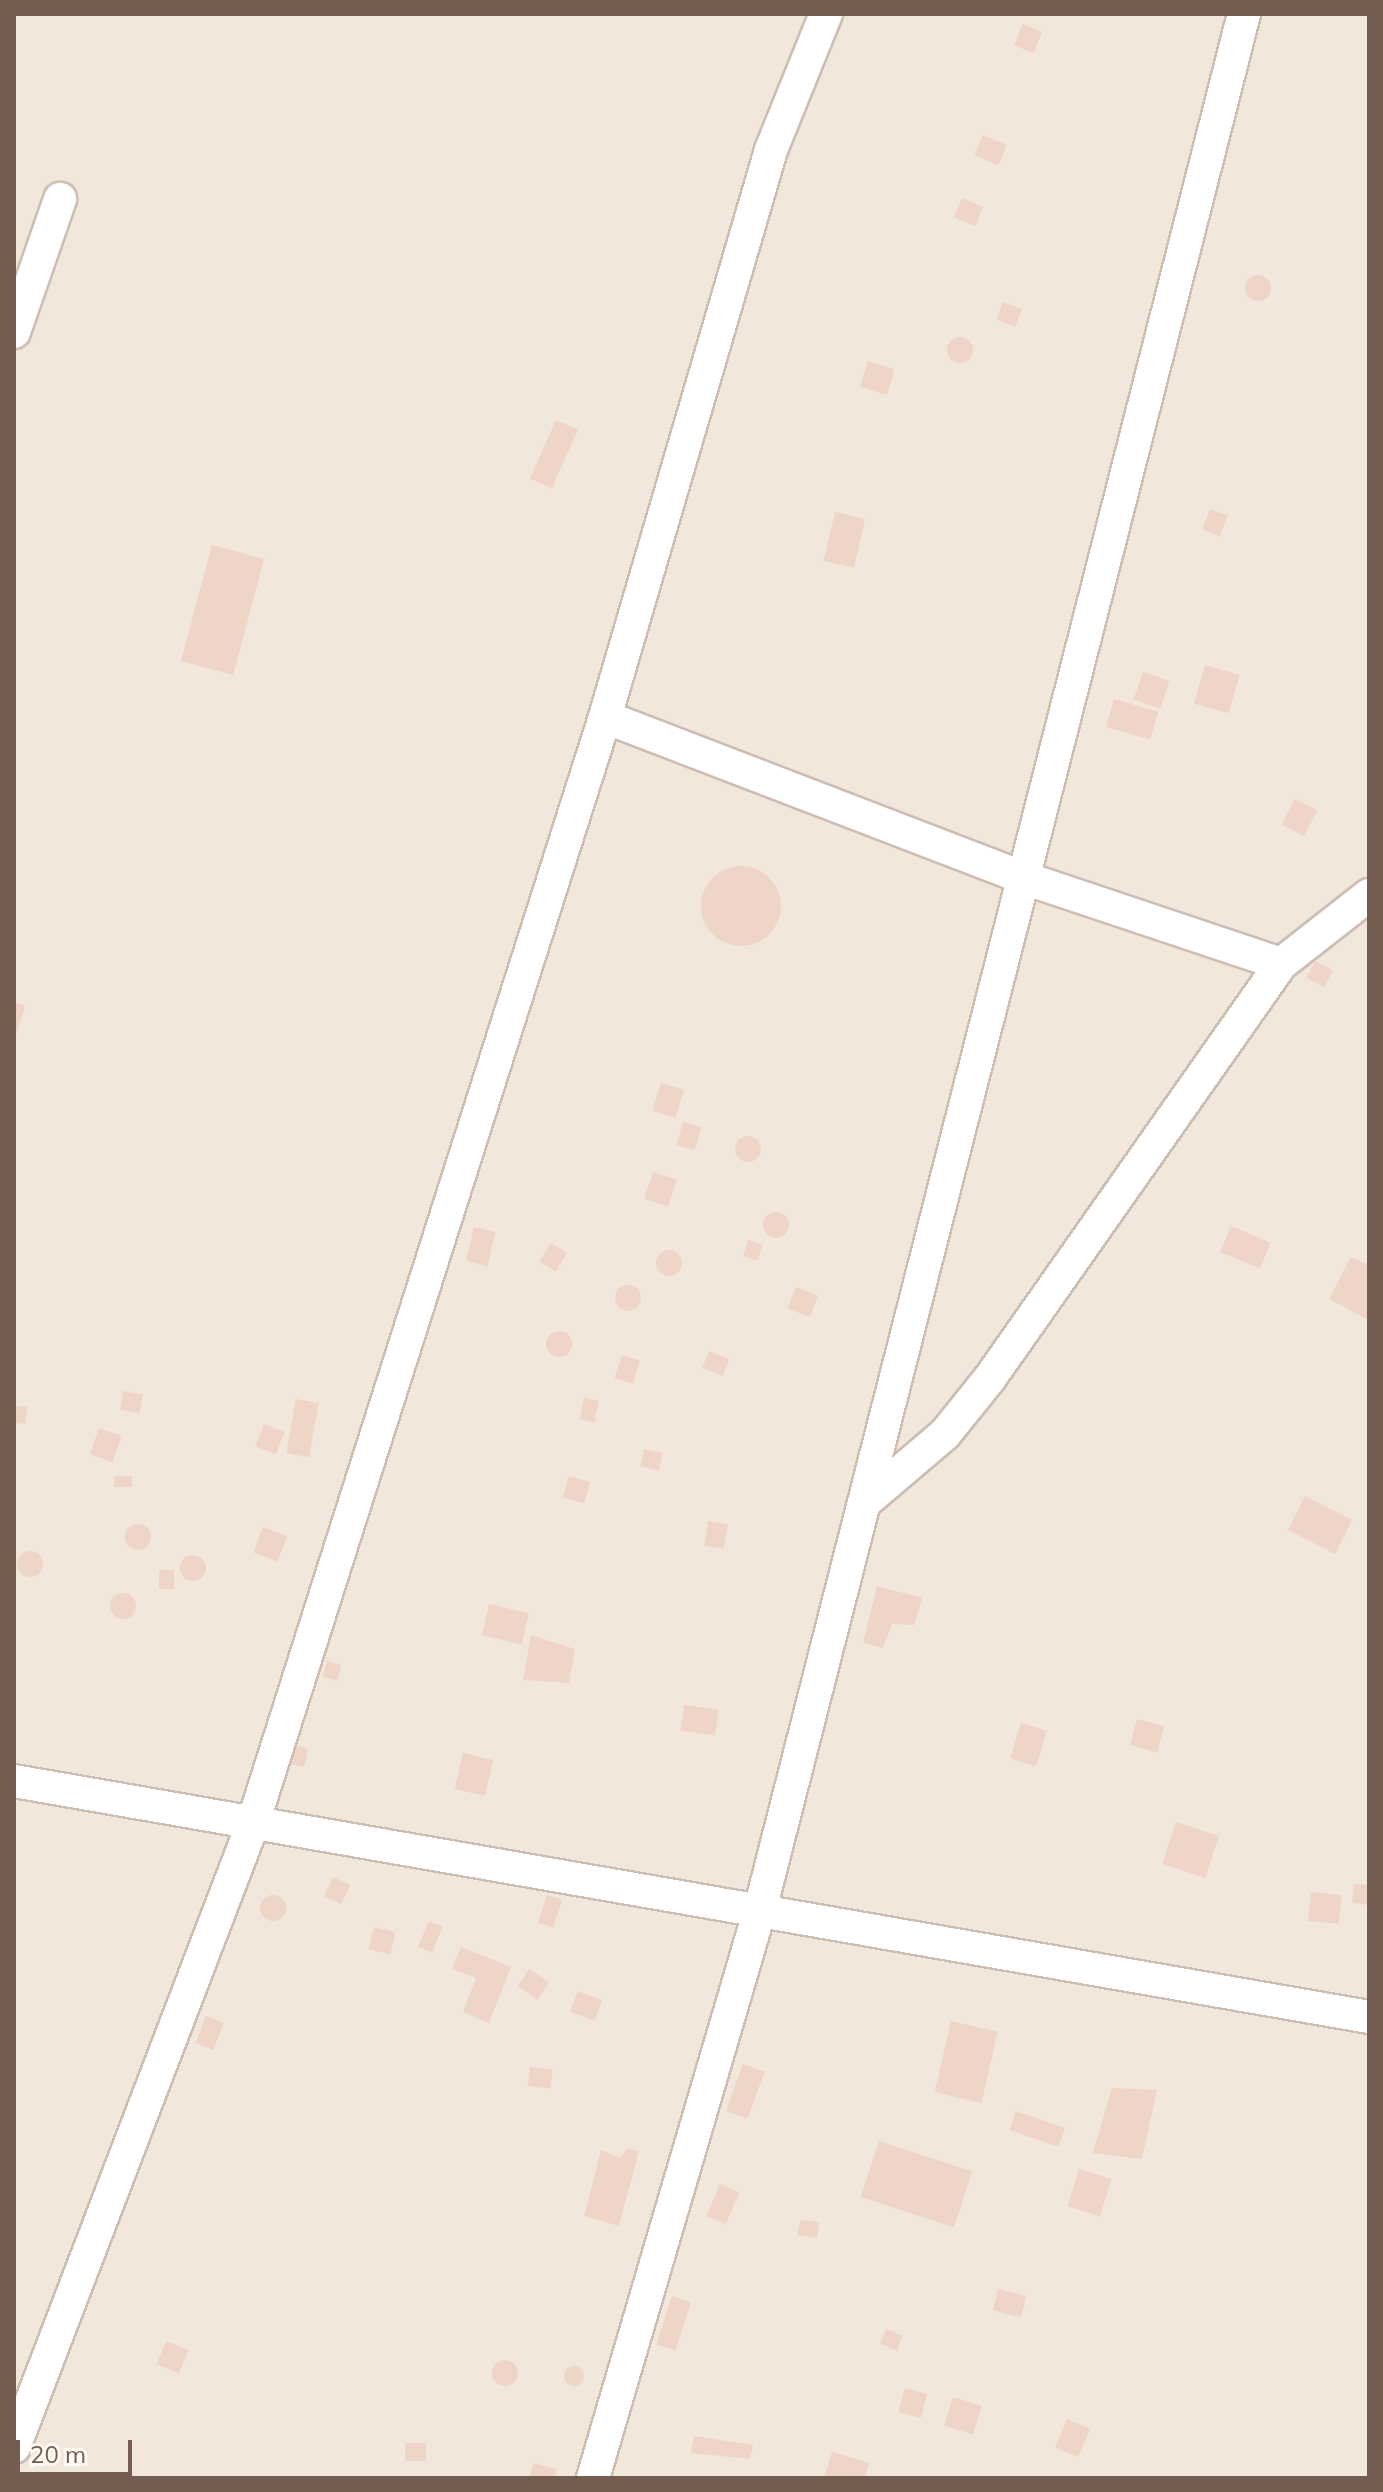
<!DOCTYPE html>
<style>
body{margin:0}
#map{position:relative;width:1383px;height:2492px;overflow:hidden;background:#fbf5ec;font-family:Mulish,sans-serif}
div>[style]{position:absolute}
.residential>*{inset:0;background:#f2e7db;transform-origin:0 0}
.building>*{inset:0;background:#eed5c7;transform-origin:0 0}
.round{border-radius:50%}
.roads{filter:drop-shadow(2px 0 #cdbdb3) drop-shadow(-2px 0 #cdbdb3) drop-shadow(0 2px #cdbdb3) drop-shadow(0 -2px #cdbdb3)}
.street>*{height:32px;margin:-16px;padding:0 16px;transform-origin:16px;border-radius:16px;background:#fff}
span{translate:-50% -50%;white-space:nowrap;text-align:center;line-height:1.15;-webkit-text-stroke:8px #fef9f3;paint-order:stroke}
.frame{position:absolute;inset:0;border:16px solid #755c51;pointer-events:none}
.scale{position:absolute;left:16px;top:2440px;width:116px;height:36px;box-sizing:border-box;border:4px solid #755c51;border-top:0;padding-left:10px;font-size:24px;line-height:28px;white-space:nowrap;color:#755c51;-webkit-text-stroke:6px #fef9f3;paint-order:stroke}
</style>
<div id="map">
<div class="residential">
<div style="left:14px;top:14px;width:1355px;height:2464px"></div>
</div>
<div class="building">
<div style="left:1023px;top:24px;width:21px;height:23px;rotate:23deg"></div>
<div style="left:983px;top:135px;width:26px;height:22px;rotate:23deg"></div>
<div style="left:962px;top:198px;width:23px;height:21px;rotate:23deg"></div>
<div class="round" style="left:1245px;top:275px;width:26px;height:26px"></div>
<div style="left:1003px;top:302px;width:20px;height:19px;rotate:20deg"></div>
<div class="round" style="left:947px;top:337px;width:26px;height:26px"></div>
<div style="left:868px;top:361px;width:28px;height:27px;rotate:17deg"></div>
<div style="left:556px;top:420px;width:24px;height:64px;rotate:24deg"></div>
<div style="left:1210px;top:509px;width:19px;height:22px;rotate:21deg"></div>
<div style="left:835px;top:512px;width:31px;height:50px;rotate:13deg"></div>
<div style="left:212px;top:545px;width:54px;height:120px;rotate:15deg"></div>
<div style="left:1205px;top:665px;width:36px;height:40px;rotate:16deg"></div>
<div style="left:1143px;top:672px;width:28px;height:29px;rotate:19deg"></div>
<div style="left:1114px;top:699px;width:46px;height:29px;rotate:16deg"></div>
<div style="left:1295px;top:799px;width:25px;height:29px;rotate:27deg"></div>
<div class="round" style="left:701px;top:866px;width:80px;height:80px"></div>
<div style="left:1315px;top:961px;width:20px;height:19px;rotate:27deg"></div>
<div style="clip-path:polygon(14px 1002px,25px 1006px,15px 1038px,14px 1038px)"></div>
<div style="left:661px;top:1083px;width:24px;height:29px;rotate:17deg"></div>
<div style="left:683px;top:1122px;width:19px;height:24px;rotate:16deg"></div>
<div class="round" style="left:735px;top:1136px;width:26px;height:26px"></div>
<div style="left:653px;top:1172px;width:25px;height:28px;rotate:18deg"></div>
<div class="round" style="left:763px;top:1212px;width:26px;height:26px"></div>
<div style="left:1231px;top:1226px;width:43px;height:28px;rotate:23deg"></div>
<div style="left:474px;top:1227px;width:22px;height:35px;rotate:13deg"></div>
<div style="left:748px;top:1240px;width:15px;height:17px;rotate:16deg"></div>
<div style="left:551px;top:1243px;width:19px;height:22px;rotate:32deg"></div>
<div class="round" style="left:656px;top:1250px;width:26px;height:26px"></div>
<div style="clip-path:polygon(1351px 1257px,1369px 1265px,1369px 1320px,1329px 1299px)"></div>
<div class="round" style="left:615px;top:1285px;width:26px;height:26px"></div>
<div style="left:796px;top:1287px;width:24px;height:23px;rotate:22deg"></div>
<div class="round" style="left:546px;top:1331px;width:26px;height:26px"></div>
<div style="left:709px;top:1351px;width:22px;height:18px;rotate:22deg"></div>
<div style="left:622px;top:1355px;width:19px;height:24px;rotate:18deg"></div>
<div style="left:123px;top:1391px;width:20px;height:19px;rotate:9deg"></div>
<div style="left:584px;top:1398px;width:15px;height:22px;rotate:11deg"></div>
<div style="left:296px;top:1399px;width:23px;height:55px;rotate:10deg"></div>
<div style="clip-path:polygon(14px 1406px,27px 1407px,25px 1424px,14px 1423px)"></div>
<div style="left:264px;top:1424px;width:22px;height:24px;rotate:21deg"></div>
<div style="left:99px;top:1428px;width:24px;height:28px;rotate:19deg"></div>
<div style="left:644px;top:1449px;width:19px;height:18px;rotate:12deg"></div>
<div style="left:114px;top:1476px;width:18px;height:11px"></div>
<div style="left:569px;top:1476px;width:22px;height:22px;rotate:16deg"></div>
<div style="left:1305px;top:1496px;width:53px;height:38px;rotate:27deg"></div>
<div style="left:708px;top:1521px;width:20px;height:25px;rotate:9deg"></div>
<div class="round" style="left:125px;top:1524px;width:26px;height:26px"></div>
<div style="left:263px;top:1527px;width:26px;height:27px;rotate:21deg"></div>
<div class="round" style="left:17px;top:1551px;width:26px;height:26px"></div>
<div class="round" style="left:180px;top:1555px;width:26px;height:26px"></div>
<div style="left:159px;top:1570px;width:15px;height:19px"></div>
<div style="clip-path:polygon(877px 1586px,922px 1598px,914px 1625px,892px 1624px,883px 1648px,863px 1643px)"></div>
<div class="round" style="left:110px;top:1593px;width:26px;height:26px"></div>
<div style="left:489px;top:1604px;width:41px;height:32px;rotate:13deg"></div>
<div style="clip-path:polygon(531px 1635px,575px 1649px,569px 1683px,523px 1680px)"></div>
<div style="left:327px;top:1661px;width:15px;height:16px;rotate:16deg"></div>
<div style="left:684px;top:1705px;width:35px;height:26px;rotate:8deg"></div>
<div style="left:1137px;top:1719px;width:28px;height:27px;rotate:15deg"></div>
<div style="left:1021px;top:1723px;width:27px;height:37px;rotate:17deg"></div>
<div style="left:291px;top:1745px;width:17px;height:19px;rotate:10deg"></div>
<div style="left:463px;top:1753px;width:31px;height:37px;rotate:13deg"></div>
<div style="left:1176px;top:1822px;width:45px;height:44px;rotate:18deg"></div>
<div style="left:333px;top:1877px;width:19px;height:21px;rotate:25deg"></div>
<div style="clip-path:polygon(1354px 1884px,1369px 1885px,1369px 1905px,1352px 1903px)"></div>
<div style="left:1311px;top:1892px;width:31px;height:29px;rotate:6deg"></div>
<div class="round" style="left:260px;top:1895px;width:26px;height:26px"></div>
<div style="left:547px;top:1895px;width:16px;height:29px;rotate:18deg"></div>
<div style="left:429px;top:1921px;width:15px;height:28px;rotate:23deg"></div>
<div style="left:374px;top:1927px;width:22px;height:23px;rotate:13deg"></div>
<div style="clip-path:polygon(461px 1947px,511px 1967px,489px 2023px,463px 2012px,476px 1978px,452px 1969px)"></div>
<div style="left:529px;top:1969px;width:24px;height:21px;rotate:33deg"></div>
<div style="left:578px;top:1991px;width:26px;height:22px;rotate:21deg"></div>
<div style="left:206px;top:2016px;width:19px;height:29px;rotate:21deg"></div>
<div style="left:951px;top:2021px;width:48px;height:73px;rotate:13deg"></div>
<div style="left:743px;top:2064px;width:23px;height:50px;rotate:20deg"></div>
<div style="left:530px;top:2067px;width:23px;height:19px;rotate:7deg"></div>
<div style="clip-path:polygon(1112px 2088px,1157px 2090px,1142px 2159px,1093px 2153px)"></div>
<div style="left:1016px;top:2111px;width:52px;height:20px;rotate:19deg"></div>
<div style="left:879px;top:2141px;width:98px;height:59px;rotate:18deg"></div>
<div style="clip-path:polygon(627px 2148px,639px 2151px,619px 2226px,584px 2216px,601px 2150px,620px 2158px)"></div>
<div style="left:1079px;top:2169px;width:34px;height:39px;rotate:17deg"></div>
<div style="left:720px;top:2184px;width:21px;height:35px;rotate:23deg"></div>
<div style="clip-path:polygon(801px 2220px,819px 2222px,817px 2238px,797px 2235px)"></div>
<div style="left:998px;top:2289px;width:29px;height:22px;rotate:14deg"></div>
<div style="left:672px;top:2296px;width:20px;height:51px;rotate:18deg"></div>
<div style="left:886px;top:2329px;width:18px;height:16px;rotate:22deg"></div>
<div style="left:166px;top:2341px;width:24px;height:25px;rotate:22deg"></div>
<div class="round" style="left:492px;top:2360px;width:26px;height:26px"></div>
<div class="round" style="left:564px;top:2366px;width:20px;height:20px"></div>
<div style="left:905px;top:2388px;width:23px;height:25px;rotate:15deg"></div>
<div style="left:953px;top:2397px;width:30px;height:30px;rotate:17deg"></div>
<div style="left:1067px;top:2419px;width:25px;height:31px;rotate:23deg"></div>
<div style="clip-path:polygon(694px 2436px,753px 2445px,750px 2459px,691px 2453px)"></div>
<div style="left:405px;top:2443px;width:21px;height:18px"></div>
<div style="clip-path:polygon(832px 2452px,869px 2463px,865px 2478px,824px 2478px)"></div>
<div style="clip-path:polygon(533px 2463px,557px 2469px,555px 2478px,530px 2478px)"></div>
</div>
<div class="roads">
<div class="street">
<div style="left:14px;top:332px;width:141px;rotate:-70.9deg"></div>
<div style="left:605px;top:717px;width:446px;rotate:21deg"></div>
<div style="left:1021px;top:877px;width:274px;rotate:18.5deg"></div>
<div style="left:1281px;top:964px;width:112px;rotate:-38.1deg"></div>
<div style="left:865px;top:1502px;width:105px;rotate:-40.4deg"></div>
<div style="left:945px;top:1434px;width:72px;rotate:-51.2deg"></div>
<div style="left:990px;top:1378px;width:506px;rotate:-54.9deg"></div>
<div style="left:14px;top:1781px;width:1375px;rotate:9.88deg"></div>
<div style="left:14px;top:2447px;width:665px;rotate:-69.03deg"></div>
<div style="left:252px;top:1826px;width:1164px;rotate:-72.34deg"></div>
<div style="left:605px;top:717px;width:591px;rotate:-73.68deg"></div>
<div style="left:771px;top:150px;width:147px;rotate:-68deg"></div>
<div style="left:593px;top:2478px;width:596px;rotate:-73.63deg"></div>
<div style="left:761px;top:1906px;width:1953px;rotate:-75.68deg"></div>
</div>
</div>
<div class="frame"></div>
<div class="scale">20 m</div>
</div>
